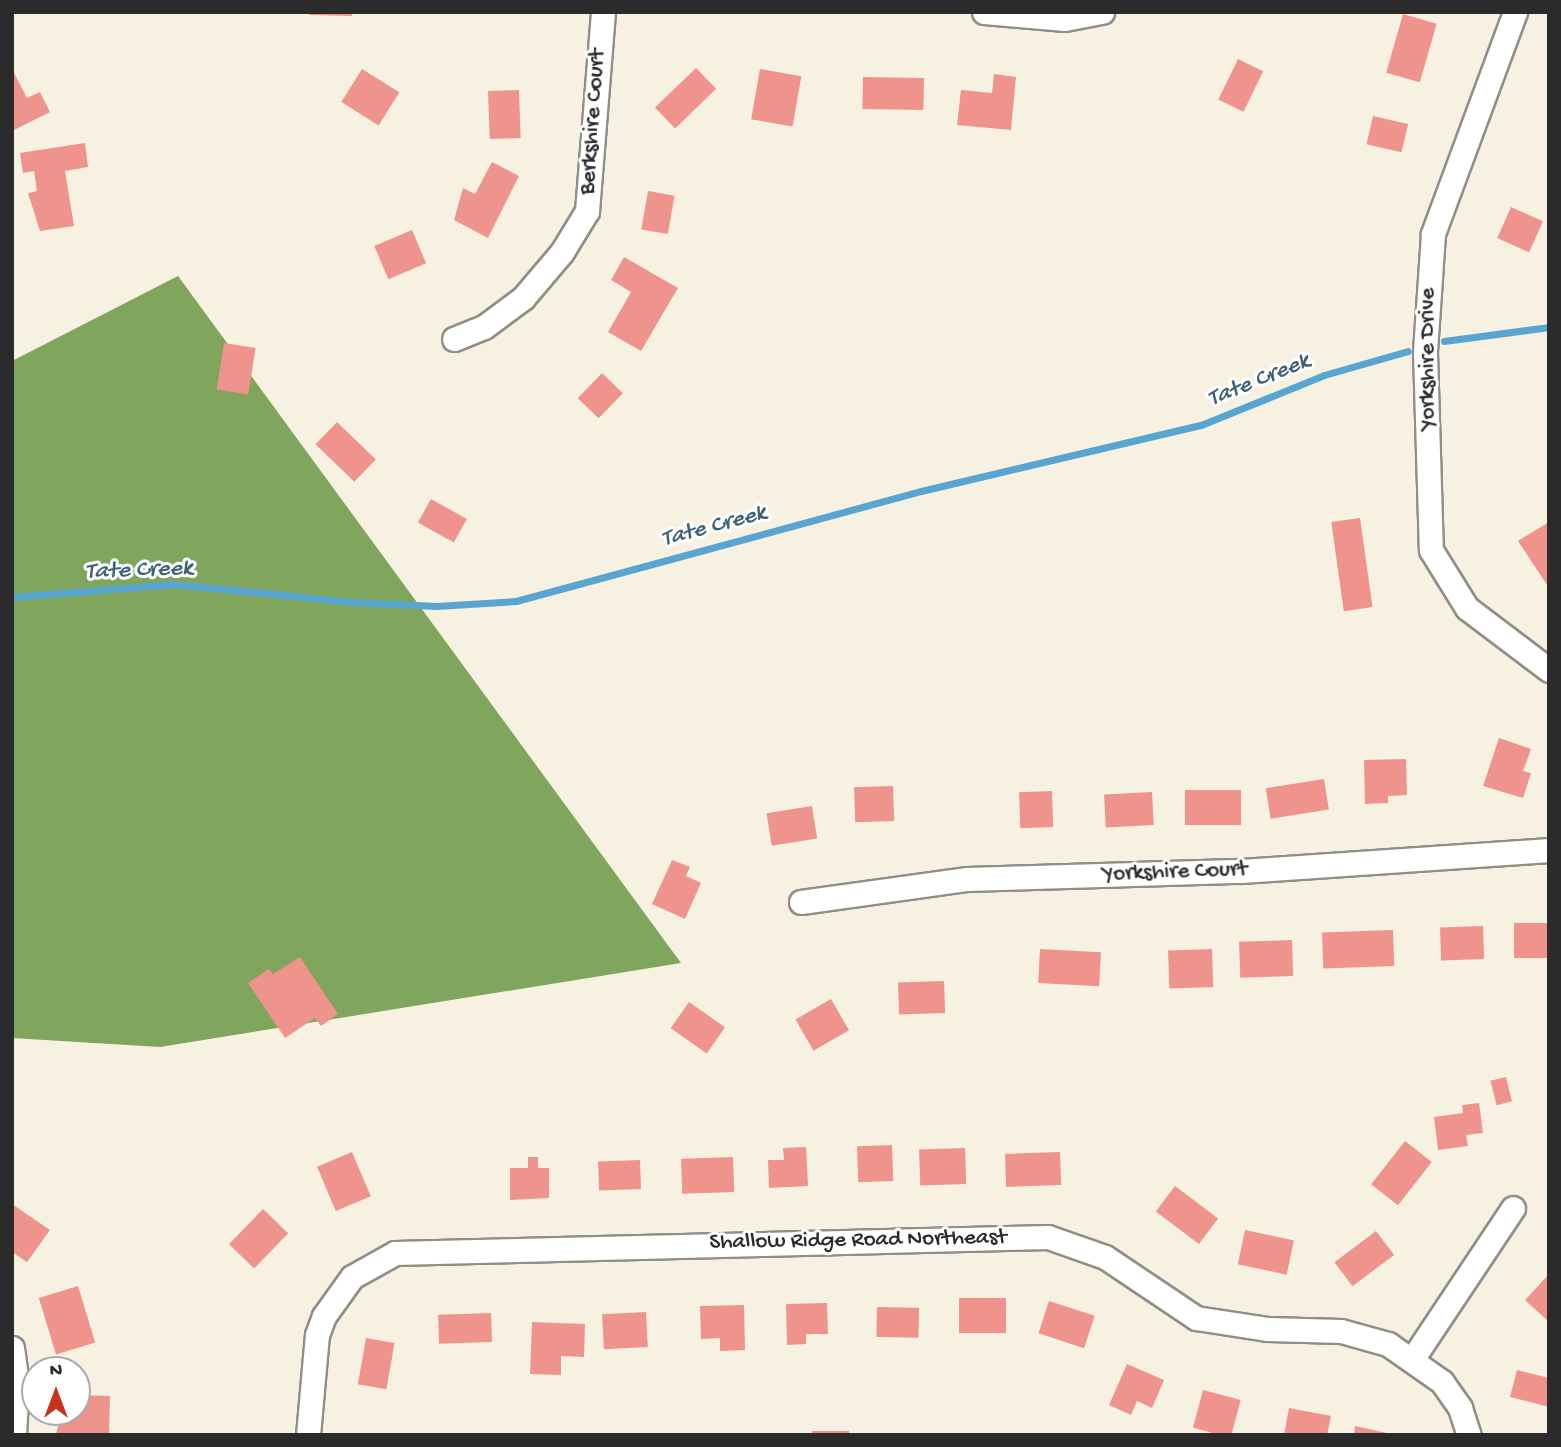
<!DOCTYPE html>
<style>
body{margin:0}
#map{position:relative;width:1561px;height:1447px;overflow:hidden;background:#f7f1e2;font-family:"Gochi Hand",sans-serif}
div>[style]{position:absolute}
.forest>*{inset:0;background:#7fa65c}
.stream>*{height:7px;margin:-3.5px;padding:0 3.5px;transform-origin:3.5px;border-radius:3.5px;background:#57a5d0}
.building>*{inset:0;background:#ee948c;transform-origin:0 0}
.roads{filter:drop-shadow(2px 0 #918e86) drop-shadow(-2px 0 #918e86) drop-shadow(0 2px #918e86) drop-shadow(0 -2px #918e86)}
.minor>*{height:23px;margin:-11.5px;padding:0 11.5px;transform-origin:11.5px;border-radius:11.5px;background:#fff}
span{translate:-50% -50%;white-space:nowrap;text-align:center;line-height:1.15;-webkit-text-stroke:6px #fff;paint-order:stroke}
.street-label{font-size:23px;color:#2b2b2b}
.water-label{font-size:24px;color:#3f6275;font-style:italic}
.frame{position:absolute;inset:0;border:14px solid #2b2b2b;pointer-events:none}
.north{position:absolute;left:21px;top:1356px;width:70px;height:70px;box-sizing:border-box;background:#fff;border:2px solid #aaa;border-radius:50%;rotate:0deg;font-size:19px;font-weight:700;line-height:28px;text-align:center;color:#2b2b2b}
.north::after{content:'';display:block;margin:auto;width:24px;height:32px;background:#c8321e;clip-path:polygon(50% 0,100% 100%,50% 72%,0 100%)}
</style>
<div id="map">
<div class="forest">
<div style="clip-path:polygon(178px 276px,681px 963px,160px 1047px,12px 1038px,12px 361px)"></div>
</div>
<div class="stream">
<div style="left:1444px;top:341px;width:106px;rotate:-7.6deg"></div>
<div style="left:12px;top:597px;width:163px;rotate:-4.6deg"></div>
<div style="left:174px;top:584px;width:177px;rotate:5.8deg"></div>
<div style="left:350px;top:602px;width:87px;rotate:2.6deg"></div>
<div style="left:437px;top:606px;width:79px;rotate:-3.6deg"></div>
<div style="left:516px;top:601px;width:420px;rotate:-15.2deg"></div>
<div style="left:921px;top:491px;width:288px;rotate:-13.3deg"></div>
<div style="left:1201px;top:425px;width:133px;rotate:-22.1deg"></div>
<div style="left:1324px;top:375px;width:87px;rotate:-15.9deg"></div>
</div>
<div class="building">
<div style="clip-path:polygon(310px 12px,352px 12px,352px 16px,310px 15px)"></div>
<div style="left:1403px;top:14px;width:35px;height:61px;rotate:16deg"></div>
<div style="left:1238px;top:59px;width:28px;height:45px;rotate:26deg"></div>
<div style="left:696px;top:68px;width:29px;height:57px;rotate:46deg"></div>
<div style="clip-path:polygon(12px 69px,27px 98px,40px 92px,50px 112px,12px 131px)"></div>
<div style="left:362px;top:69px;width:44px;height:39px;rotate:32deg"></div>
<div style="left:760px;top:69px;width:42px;height:51px;rotate:10deg"></div>
<div style="clip-path:polygon(994px 74px,1016px 77px,1011px 130px,957px 125px,961px 90px,992px 93px)"></div>
<div style="left:863px;top:77px;width:61px;height:32px;rotate:1deg"></div>
<div style="left:519px;top:90px;width:48px;height:31px;rotate:88deg"></div>
<div style="left:1373px;top:116px;width:36px;height:29px;rotate:13deg"></div>
<div style="clip-path:polygon(85px 143px,88px 167px,65px 171px,74px 226px,40px 231px,28px 193px,37px 191px,34px 171px,23px 173px,20px 153px)"></div>
<div style="clip-path:polygon(492px 162px,519px 176px,488px 238px,454px 220px,463px 188px,475px 194px)"></div>
<div style="left:648px;top:191px;width:27px;height:39px;rotate:10deg"></div>
<div style="left:1511px;top:207px;width:35px;height:34px;rotate:24deg"></div>
<div style="left:412px;top:230px;width:36px;height:41px;rotate:67deg"></div>
<div style="clip-path:polygon(624px 257px,678px 288px,641px 351px,608px 332px,631px 292px,611px 280px)"></div>
<div style="left:224px;top:343px;width:32px;height:47px;rotate:9deg"></div>
<div style="left:602px;top:373px;width:29px;height:35px;rotate:44deg"></div>
<div style="left:337px;top:422px;width:54px;height:31px;rotate:44deg"></div>
<div style="left:431px;top:499px;width:41px;height:27px;rotate:29deg"></div>
<div style="left:1360px;top:518px;width:90px;height:29px;rotate:82deg"></div>
<div style="clip-path:polygon(1549px 522px,1549px 588px,1518px 541px)"></div>
<div style="clip-path:polygon(1499px 738px,1531px 749px,1523px 771px,1531px 773px,1523px 798px,1483px 786px)"></div>
<div style="clip-path:polygon(1406px 759px,1407px 795px,1388px 796px,1388px 803px,1365px 804px,1364px 760px)"></div>
<div style="left:1324px;top:779px;width:31px;height:59px;rotate:81deg"></div>
<div style="left:893px;top:786px;width:35px;height:39px;rotate:88deg"></div>
<div style="left:1241px;top:790px;width:35px;height:56px;rotate:90deg"></div>
<div style="left:1052px;top:791px;width:36px;height:33px;rotate:88deg"></div>
<div style="left:1152px;top:792px;width:33px;height:48px;rotate:87deg"></div>
<div style="left:812px;top:806px;width:33px;height:46px;rotate:81deg"></div>
<div style="clip-path:polygon(672px 860px,690px 867px,686px 876px,701px 883px,685px 919px,652px 904px)"></div>
<div style="left:1549px;top:923px;width:35px;height:35px;rotate:90deg"></div>
<div style="left:1483px;top:926px;width:33px;height:43px;rotate:88deg"></div>
<div style="left:1393px;top:930px;width:36px;height:71px;rotate:88deg"></div>
<div style="left:1292px;top:940px;width:36px;height:53px;rotate:88deg"></div>
<div style="left:1040px;top:949px;width:61px;height:34px;rotate:3deg"></div>
<div style="left:1212px;top:949px;width:38px;height:44px;rotate:88deg"></div>
<div style="clip-path:polygon(300px 957px,338px 1014px,321px 1026px,315px 1018px,285px 1038px,248px 983px,269px 969px,273px 974px)"></div>
<div style="left:944px;top:981px;width:32px;height:46px;rotate:88deg"></div>
<div style="left:831px;top:999px;width:36px;height:41px;rotate:60deg"></div>
<div style="left:689px;top:1002px;width:44px;height:32px;rotate:35deg"></div>
<div style="left:1506px;top:1077px;width:25px;height:16px;rotate:76deg"></div>
<div style="clip-path:polygon(1479px 1103px,1483px 1133px,1466px 1135px,1468px 1146px,1438px 1150px,1434px 1117px,1463px 1113px,1462px 1105px)"></div>
<div style="left:1405px;top:1141px;width:34px;height:55px;rotate:38deg"></div>
<div style="left:892px;top:1145px;width:36px;height:35px;rotate:88deg"></div>
<div style="clip-path:polygon(806px 1147px,808px 1186px,769px 1188px,768px 1160px,784px 1160px,783px 1148px)"></div>
<div style="left:965px;top:1148px;width:36px;height:46px;rotate:88deg"></div>
<div style="left:352px;top:1152px;width:48px;height:38px;rotate:67deg"></div>
<div style="left:1060px;top:1152px;width:33px;height:55px;rotate:88deg"></div>
<div style="clip-path:polygon(528px 1157px,538px 1157px,538px 1168px,549px 1168px,549px 1198px,510px 1200px,510px 1168px,528px 1168px)"></div>
<div style="left:733px;top:1157px;width:35px;height:52px;rotate:88deg"></div>
<div style="left:640px;top:1160px;width:29px;height:42px;rotate:88deg"></div>
<div style="left:1175px;top:1186px;width:54px;height:32px;rotate:37deg"></div>
<div style="clip-path:polygon(12px 1204px,50px 1230px,27px 1262px,12px 1252px)"></div>
<div style="left:263px;top:1209px;width:35px;height:49px;rotate:44deg"></div>
<div style="left:1245px;top:1230px;width:50px;height:35px;rotate:12deg"></div>
<div style="left:1376px;top:1231px;width:30px;height:52px;rotate:53deg"></div>
<div style="clip-path:polygon(1549px 1274px,1549px 1322px,1525px 1300px)"></div>
<div style="left:78px;top:1286px;width:59px;height:41px;rotate:73deg"></div>
<div style="left:1006px;top:1298px;width:35px;height:47px;rotate:90deg"></div>
<div style="left:1049px;top:1301px;width:48px;height:34px;rotate:18deg"></div>
<div style="clip-path:polygon(827px 1303px,828px 1334px,806px 1334px,806px 1344px,787px 1345px,786px 1304px)"></div>
<div style="clip-path:polygon(744px 1305px,745px 1350px,720px 1351px,720px 1338px,701px 1339px,700px 1306px)"></div>
<div style="left:877px;top:1307px;width:42px;height:30px;rotate:1deg"></div>
<div style="left:646px;top:1312px;width:35px;height:44px;rotate:87deg"></div>
<div style="left:491px;top:1313px;width:29px;height:53px;rotate:88deg"></div>
<div style="clip-path:polygon(532px 1322px,585px 1324px,584px 1357px,561px 1356px,561px 1375px,530px 1374px)"></div>
<div style="left:366px;top:1338px;width:29px;height:47px;rotate:10deg"></div>
<div style="clip-path:polygon(1127px 1364px,1164px 1380px,1152px 1408px,1137px 1401px,1131px 1415px,1109px 1405px)"></div>
<div style="clip-path:polygon(1517px 1370px,1549px 1378px,1549px 1407px,1510px 1397px)"></div>
<div style="left:1203px;top:1390px;width:39px;height:39px;rotate:15deg"></div>
<div style="clip-path:polygon(77px 1395px,110px 1396px,109px 1435px,56px 1435px,61px 1412px,77px 1412px)"></div>
<div style="clip-path:polygon(1289px 1408px,1331px 1416px,1327px 1435px,1284px 1435px)"></div>
<div style="clip-path:polygon(1355px 1426px,1387px 1433px,1387px 1435px,1354px 1435px)"></div>
<div style="left:812px;top:1431px;width:37px;height:4px"></div>
</div>
<div class="roads">
<div class="minor">
<div style="left:984px;top:12px;width:81px;rotate:4.9deg"></div>
<div style="left:1065px;top:19px;width:38px;rotate:-11deg"></div>
<div style="left:1515px;top:12px;width:237px;rotate:110.3deg"></div>
<div style="left:1433px;top:234px;width:118px;rotate:93.9deg"></div>
<div style="left:1425px;top:352px;width:198px;rotate:88.3deg"></div>
<div style="left:1431px;top:550px;width:68px;rotate:58.2deg"></div>
<div style="left:1467px;top:608px;width:103px;rotate:37.1deg"></div>
<div style="left:454px;top:339px;width:32px;rotate:-22deg"></div>
<div style="left:484px;top:327px;width:49px;rotate:-36.6deg"></div>
<div style="left:523px;top:298px;width:60px;rotate:-49.7deg"></div>
<div style="left:562px;top:252px;width:48px;rotate:-58.6deg"></div>
<div style="left:587px;top:211px;width:200px;rotate:-85.4deg"></div>
<div style="left:801px;top:902px;width:168px;rotate:-7.9deg"></div>
<div style="left:967px;top:879px;width:275px;rotate:-1.7deg"></div>
<div style="left:1242px;top:871px;width:308px;rotate:-3.9deg"></div>
<div style="left:12px;top:1348px;width:36px;rotate:82deg"></div>
<div style="left:17px;top:1384px;width:51px;rotate:93.4deg"></div>
<div style="left:1413px;top:1358px;width:180px;rotate:-56.3deg"></div>
<div style="left:308px;top:1435px;width:100px;rotate:-84.9deg"></div>
<div style="left:317px;top:1335px;width:20px;rotate:-70deg"></div>
<div style="left:324px;top:1316px;width:48px;rotate:-54.3deg"></div>
<div style="left:352px;top:1277px;width:49px;rotate:-29.2deg"></div>
<div style="left:395px;top:1253px;width:653px;rotate:-1.4deg"></div>
<div style="left:1048px;top:1237px;width:60px;rotate:19.3deg"></div>
<div style="left:1105px;top:1257px;width:110px;rotate:33.8deg"></div>
<div style="left:1196px;top:1318px;width:73px;rotate:8.7deg"></div>
<div style="left:1268px;top:1329px;width:73px;rotate:1.6deg"></div>
<div style="left:1341px;top:1331px;width:49px;rotate:15.5deg"></div>
<div style="left:1388px;top:1344px;width:66px;rotate:35.1deg"></div>
<div style="left:1442px;top:1382px;width:32px;rotate:55deg"></div>
<div style="left:1460px;top:1408px;width:28px;rotate:72deg"></div>
</div>
</div>
<div class="street-label">
<span style="left:594px;top:122px;rotate:-86deg">Berkshire Court</span>
<span style="left:1429px;top:359px;rotate:-90deg">Yorkshire Drive</span>
<span style="left:1175px;top:873px;rotate:-2deg">Yorkshire Court</span>
<span style="left:858px;top:1241px;rotate:-1deg">Shallow Ridge Road Northeast</span>
</div>
<div class="water-label">
<span style="left:1259px;top:381px;rotate:-22deg">Tate Creek</span>
<span style="left:714px;top:527px;rotate:-15deg">Tate Creek</span>
<span style="left:139px;top:571px;rotate:-2deg">Tate Creek</span>
</div>
<div class="frame"></div>
<div class="north">N</div>
</div>
